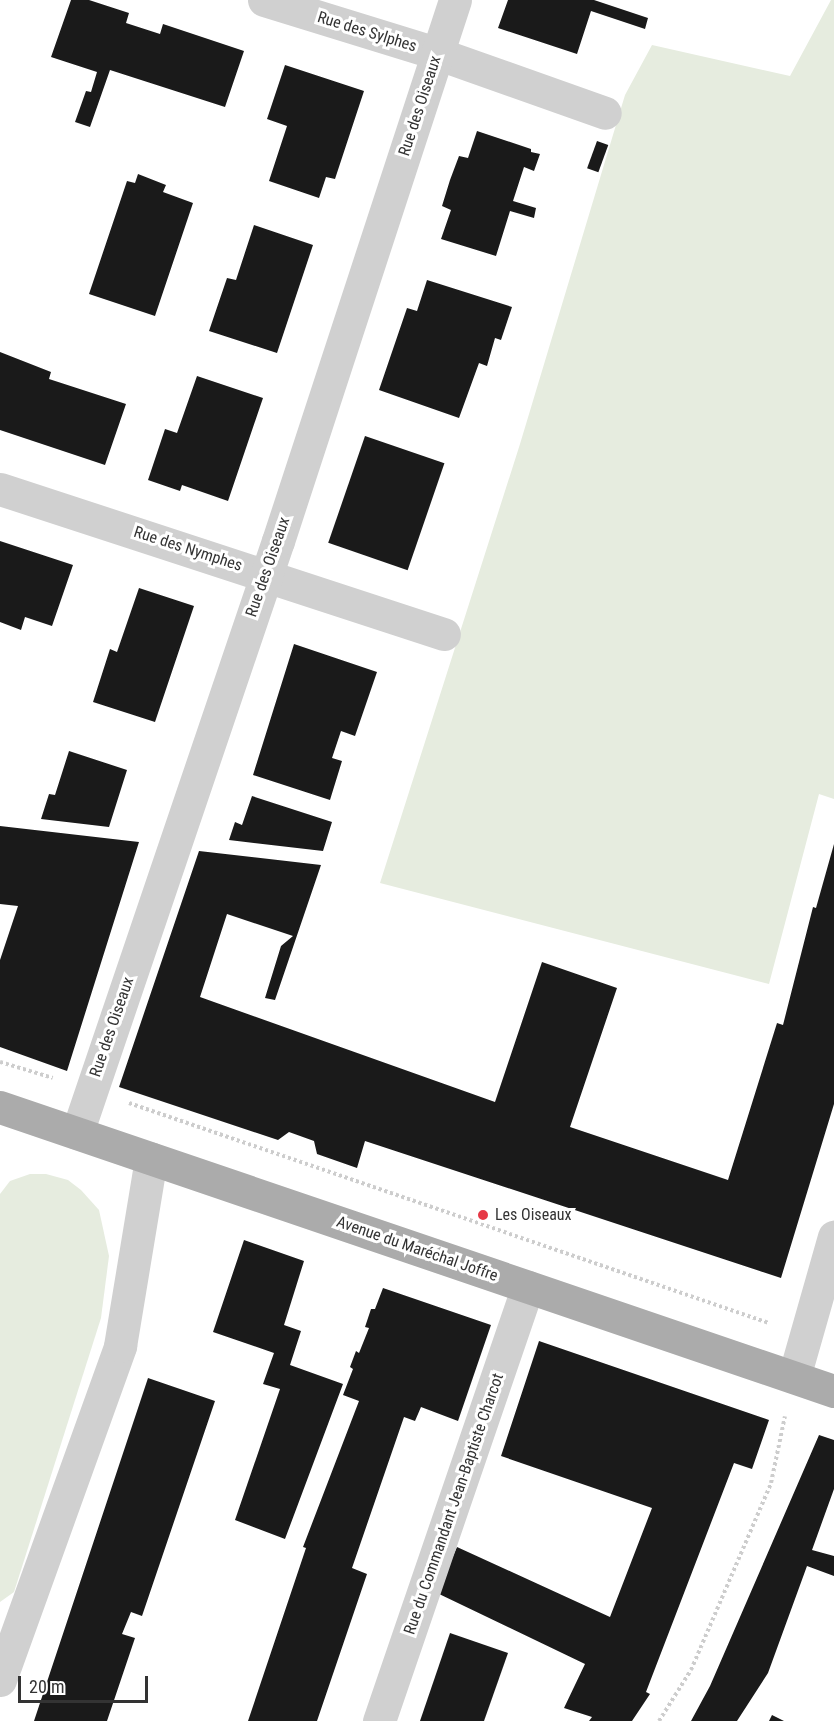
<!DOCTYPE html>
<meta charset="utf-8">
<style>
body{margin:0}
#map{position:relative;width:834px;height:1721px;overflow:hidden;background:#fff;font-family:"Roboto Condensed",sans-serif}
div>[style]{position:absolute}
.green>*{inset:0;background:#e6ecdf}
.building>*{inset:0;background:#1a1a1a;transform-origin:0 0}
.path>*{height:4px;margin-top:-2px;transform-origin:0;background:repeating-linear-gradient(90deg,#cdcdcd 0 3px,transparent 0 6px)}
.minor>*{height:33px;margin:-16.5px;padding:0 16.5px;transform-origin:16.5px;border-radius:16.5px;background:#d0d0d0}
.major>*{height:33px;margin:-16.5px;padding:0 16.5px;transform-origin:16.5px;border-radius:16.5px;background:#ababab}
.dots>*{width:16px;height:16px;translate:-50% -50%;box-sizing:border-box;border:3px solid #fff;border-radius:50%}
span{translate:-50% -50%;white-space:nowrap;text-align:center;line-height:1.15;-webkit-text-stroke:6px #fff;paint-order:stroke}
.street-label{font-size:16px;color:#333}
.poi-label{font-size:16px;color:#333}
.left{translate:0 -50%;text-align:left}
.scale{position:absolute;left:18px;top:1676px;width:130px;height:27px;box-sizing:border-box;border:3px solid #333;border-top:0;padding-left:8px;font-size:18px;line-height:21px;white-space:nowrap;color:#333;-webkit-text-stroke:4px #fff;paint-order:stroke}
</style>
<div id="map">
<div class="green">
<div style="clip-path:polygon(831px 0,834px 0,834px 799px,819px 794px,769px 984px,380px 883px,520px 444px,625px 95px,652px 45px,790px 76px)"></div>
<div style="clip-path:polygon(30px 1174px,46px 1174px,68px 1180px,81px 1190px,99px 1210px,109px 1256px,101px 1318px,14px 1592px,0 1602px,0 1194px,10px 1181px)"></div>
</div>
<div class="building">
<div style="clip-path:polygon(71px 0,89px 0,129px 13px,126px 23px,160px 34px,163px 24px,244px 51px,225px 107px,110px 70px,90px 127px,75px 122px,86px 91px,91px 92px,97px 72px,51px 57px)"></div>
<div style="clip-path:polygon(508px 0,594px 0,648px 18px,645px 29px,591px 11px,577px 54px,498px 28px)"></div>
<div style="clip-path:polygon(285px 65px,364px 91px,335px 179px,326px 177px,319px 198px,269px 181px,287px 126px,267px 119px)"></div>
<div style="clip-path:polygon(477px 131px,531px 149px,531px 152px,540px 154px,534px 171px,524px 167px,513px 201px,536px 208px,534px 218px,510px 211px,496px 256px,441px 239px,451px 210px,442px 206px,450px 180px,459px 156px,468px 158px)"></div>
<div style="left:597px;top:141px;width:12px;height:29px;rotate:20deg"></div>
<div style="clip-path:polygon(138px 174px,166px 185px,163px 192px,193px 203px,155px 316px,89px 294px,127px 181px,135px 183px)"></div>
<div style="clip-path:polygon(254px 225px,313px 245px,277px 353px,209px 331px,227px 278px,236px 280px)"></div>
<div style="clip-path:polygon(427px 280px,512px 307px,501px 340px,495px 338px,487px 366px,479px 363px,459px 418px,379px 390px,407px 308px,417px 311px)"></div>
<div style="clip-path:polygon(0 352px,51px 372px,49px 379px,126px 404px,105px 465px,0 430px)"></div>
<div style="clip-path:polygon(197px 376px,263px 398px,228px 501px,182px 485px,180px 491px,148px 480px,165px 429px,177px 433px)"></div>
<div style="left:365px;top:436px;width:84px;height:113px;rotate:19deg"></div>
<div style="clip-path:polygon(0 541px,73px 565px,52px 626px,25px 617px,21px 630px,0 622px)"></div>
<div style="clip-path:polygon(139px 588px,194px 606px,155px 722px,93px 702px,110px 649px,117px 652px)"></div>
<div style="clip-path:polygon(294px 644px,377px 672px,355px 736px,341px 731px,332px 758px,342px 761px,330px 800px,253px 775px)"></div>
<div style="clip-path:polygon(69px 751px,127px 770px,109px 827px,41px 819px,49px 794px,55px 795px)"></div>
<div style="clip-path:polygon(252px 796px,332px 822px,323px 851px,229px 840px,235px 822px,242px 825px)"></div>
<div style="clip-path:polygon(0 826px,139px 842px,67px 1071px,0 1047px,0 960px,18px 906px,0 904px)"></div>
<div style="clip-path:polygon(834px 844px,834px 1104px,781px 1278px,365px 1141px,357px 1168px,317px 1154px,314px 1141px,289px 1132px,278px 1140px,119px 1087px,199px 851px,321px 865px,275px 1000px,265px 998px,281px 946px,293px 936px,227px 914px,200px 997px,495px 1102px,542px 962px,617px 988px,570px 1127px,728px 1180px,777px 1023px,783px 1025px,813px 907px,816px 908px)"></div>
<div style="clip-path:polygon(244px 1240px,304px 1261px,284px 1325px,301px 1331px,290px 1365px,343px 1384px,285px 1539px,235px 1520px,280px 1389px,263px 1384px,274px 1353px,213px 1332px)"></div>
<div style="clip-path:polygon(383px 1288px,491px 1325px,458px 1421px,421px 1407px,415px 1421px,404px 1417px,352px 1568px,367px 1574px,317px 1721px,248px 1721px,306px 1548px,303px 1547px,359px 1401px,343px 1395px,353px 1369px,350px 1367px,356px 1351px,359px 1353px,369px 1328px,365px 1327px,371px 1309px,375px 1309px)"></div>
<div style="clip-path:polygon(539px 1341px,769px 1420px,752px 1469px,734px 1463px,646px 1692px,650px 1694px,632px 1721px,589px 1721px,592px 1717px,564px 1708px,585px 1664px,437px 1593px,457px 1547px,610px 1617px,652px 1508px,501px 1456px)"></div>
<div style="clip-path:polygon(148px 1378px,215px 1401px,142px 1616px,131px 1612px,122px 1634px,135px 1638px,107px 1721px,34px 1721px)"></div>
<div style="clip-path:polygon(819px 1435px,834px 1440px,834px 1489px,812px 1550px,834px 1556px,834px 1576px,807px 1566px,768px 1673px,737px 1721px,691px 1721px,710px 1686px)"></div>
<div style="clip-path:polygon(450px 1633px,508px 1653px,484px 1721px,420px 1721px)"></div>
<div style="clip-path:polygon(772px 1715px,784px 1721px,769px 1721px)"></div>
</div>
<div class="path">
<div style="left:0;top:1062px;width:55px;rotate:16.8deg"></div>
<div style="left:129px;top:1103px;width:677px;rotate:18.97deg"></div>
<div style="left:659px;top:1721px;width:60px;rotate:-57.9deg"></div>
<div style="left:691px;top:1670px;width:203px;rotate:-66.8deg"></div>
<div style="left:771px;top:1483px;width:68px;rotate:-78.2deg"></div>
</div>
<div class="minor">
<div style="left:264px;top:0;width:180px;rotate:17.1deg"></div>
<div style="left:436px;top:53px;width:179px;rotate:19.5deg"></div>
<div style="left:0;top:489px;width:467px;rotate:18.1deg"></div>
<div style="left:77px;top:1133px;width:625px;rotate:-71.25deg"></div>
<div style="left:278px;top:541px;width:569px;rotate:-71.88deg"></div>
<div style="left:794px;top:1377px;width:146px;rotate:-74.1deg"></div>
<div style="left:0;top:1680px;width:355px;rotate:-70.2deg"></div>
<div style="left:120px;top:1346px;width:190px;rotate:-80.6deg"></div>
<div style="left:379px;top:1721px;width:459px;rotate:-71.1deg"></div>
</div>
<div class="major">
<div style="left:0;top:1107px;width:881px;rotate:18.81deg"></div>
</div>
<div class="dots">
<div style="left:483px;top:1215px;background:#e63946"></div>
</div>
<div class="street-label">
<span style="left:367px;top:32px;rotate:17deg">Rue des Sylphes</span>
<span style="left:420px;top:106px;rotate:-72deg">Rue des Oiseaux</span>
<span style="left:188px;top:549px;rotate:18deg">Rue des Nymphes</span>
<span style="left:268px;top:567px;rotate:-71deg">Rue des Oiseaux</span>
<span style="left:112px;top:1027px;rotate:-71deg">Rue des Oiseaux</span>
<span style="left:417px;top:1249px;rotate:19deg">Avenue du Maréchal Joffre</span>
<span style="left:454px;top:1504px;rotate:-71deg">Rue du Commandant Jean-Baptiste Charcot</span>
</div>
<div class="poi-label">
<span class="left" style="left:495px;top:1215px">Les Oiseaux</span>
</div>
<div class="scale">20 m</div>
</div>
